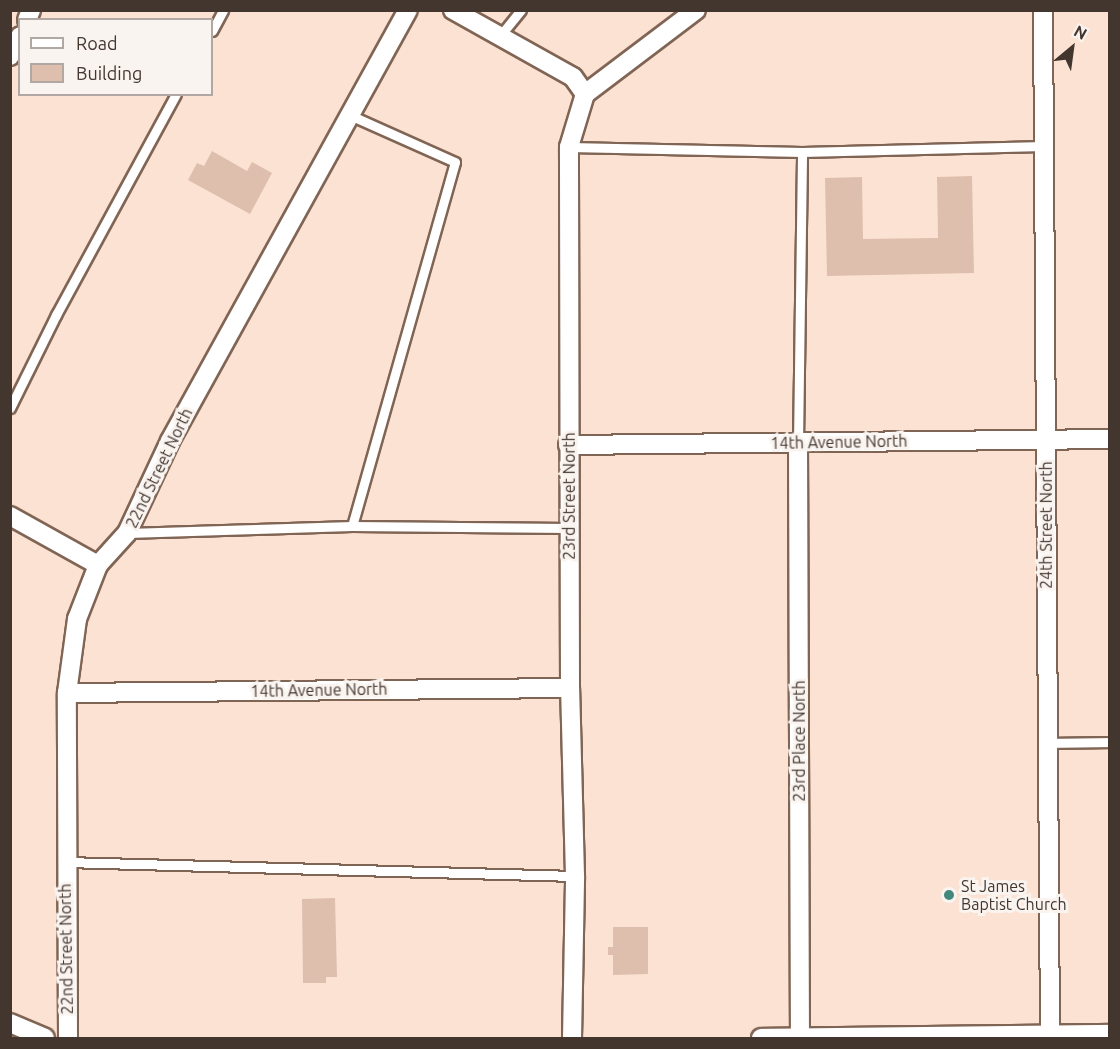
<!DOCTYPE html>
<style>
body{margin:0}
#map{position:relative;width:1120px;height:1049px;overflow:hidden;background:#fce2d3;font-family:Ubuntu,sans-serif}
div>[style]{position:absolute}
.building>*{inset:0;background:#debfad}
.roads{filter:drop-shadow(2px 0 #806555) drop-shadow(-2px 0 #806555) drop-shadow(0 2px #806555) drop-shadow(0 -2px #806555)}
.service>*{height:9px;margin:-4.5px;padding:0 4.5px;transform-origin:4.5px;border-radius:4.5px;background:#fff}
.minor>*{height:18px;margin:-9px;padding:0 9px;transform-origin:9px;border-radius:9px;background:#fff}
.dots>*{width:16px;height:16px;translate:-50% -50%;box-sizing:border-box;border:3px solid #faf4f0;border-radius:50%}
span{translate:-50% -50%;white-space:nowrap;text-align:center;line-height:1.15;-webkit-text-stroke:6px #faf4f0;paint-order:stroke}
.street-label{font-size:16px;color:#43362f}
.poi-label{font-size:16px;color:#43362f}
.left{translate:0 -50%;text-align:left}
.frame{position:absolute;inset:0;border:12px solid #43362f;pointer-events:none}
.legend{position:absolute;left:18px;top:18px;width:195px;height:78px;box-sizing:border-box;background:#faf4f0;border:2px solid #b1a8a3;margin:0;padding:8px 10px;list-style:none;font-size:18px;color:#43362f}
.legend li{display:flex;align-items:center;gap:12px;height:30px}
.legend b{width:30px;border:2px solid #b1a8a3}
.north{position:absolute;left:1042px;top:18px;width:60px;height:60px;-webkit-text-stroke:4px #faf4f0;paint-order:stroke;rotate:29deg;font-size:16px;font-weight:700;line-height:24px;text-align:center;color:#43362f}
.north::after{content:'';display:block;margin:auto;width:21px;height:27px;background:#43362f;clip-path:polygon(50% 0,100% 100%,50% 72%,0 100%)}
</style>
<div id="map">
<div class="building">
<div style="clip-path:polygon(212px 151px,247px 171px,252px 162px,272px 173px,250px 214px,188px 180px,197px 163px,204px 166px)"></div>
<div style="clip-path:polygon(972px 176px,974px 273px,827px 276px,825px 178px,862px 177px,863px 239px,938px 238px,937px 177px)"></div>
<div style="clip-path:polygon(335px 898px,337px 977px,326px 977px,326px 983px,303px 983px,302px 899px)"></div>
<div style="clip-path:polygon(613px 927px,648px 927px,648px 974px,613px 975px,613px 955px,608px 955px,608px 947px,613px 947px)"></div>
</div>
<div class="roads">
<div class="service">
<div style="left:212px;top:31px;width:24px;rotate:-62deg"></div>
<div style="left:499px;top:37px;width:35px;rotate:-51deg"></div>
<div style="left:569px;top:147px;width:233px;rotate:1.2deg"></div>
<div style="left:802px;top:152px;width:242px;rotate:-1.4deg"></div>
<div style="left:10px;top:408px;width:104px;rotate:-63.7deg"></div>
<div style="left:56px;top:315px;width:251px;rotate:-61.5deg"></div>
<div style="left:798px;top:443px;width:291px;rotate:-89.2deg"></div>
<div style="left:352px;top:526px;width:217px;rotate:0.5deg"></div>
<div style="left:127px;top:533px;width:225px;rotate:-1.8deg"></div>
<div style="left:352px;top:526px;width:378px;rotate:-74.2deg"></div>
<div style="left:455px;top:162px;width:115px;rotate:-155.9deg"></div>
<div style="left:1048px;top:743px;width:62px;rotate:-0.9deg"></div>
<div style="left:65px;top:862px;width:510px;rotate:1.57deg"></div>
</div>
<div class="minor">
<div style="left:453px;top:10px;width:137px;rotate:29.2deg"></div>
<div style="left:573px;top:77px;width:21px;rotate:55deg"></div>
<div style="left:1043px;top:10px;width:1028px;rotate:89.61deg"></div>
<div style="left:27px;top:20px;width:11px;rotate:-68deg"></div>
<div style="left:10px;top:56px;width:22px;rotate:-63deg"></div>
<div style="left:798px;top:443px;width:595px;rotate:89.81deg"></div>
<div style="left:568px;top:445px;width:542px;rotate:-0.63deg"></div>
<div style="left:10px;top:516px;width:101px;rotate:29.1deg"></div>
<div style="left:67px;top:693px;width:503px;rotate:-0.57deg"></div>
<div style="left:10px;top:1023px;width:38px;rotate:23deg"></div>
<div style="left:68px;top:1038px;width:345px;rotate:-90.2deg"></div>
<div style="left:67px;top:693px;width:75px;rotate:-82.3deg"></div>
<div style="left:77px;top:619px;width:58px;rotate:-68.7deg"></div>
<div style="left:98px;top:565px;width:43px;rotate:-47.8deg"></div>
<div style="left:127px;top:533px;width:102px;rotate:-64.9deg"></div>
<div style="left:170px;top:441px;width:492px;rotate:-61.1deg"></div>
<div style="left:572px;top:1038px;width:162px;rotate:-88.9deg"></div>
<div style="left:575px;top:876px;width:188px;rotate:-91.5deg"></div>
<div style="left:570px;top:688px;width:541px;rotate:-90.11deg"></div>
<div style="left:569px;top:147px;width:55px;rotate:-73.2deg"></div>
<div style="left:585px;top:94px;width:139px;rotate:-37.1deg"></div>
<div style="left:761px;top:1038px;width:349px;rotate:-0.7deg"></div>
</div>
</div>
<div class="dots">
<div style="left:949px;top:895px;background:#44887c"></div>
</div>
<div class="street-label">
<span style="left:839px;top:442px;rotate:-1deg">14th Avenue North</span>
<span style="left:159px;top:468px;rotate:-64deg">22nd Street North</span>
<span style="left:569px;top:496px;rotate:-90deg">23rd Street North</span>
<span style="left:1046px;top:525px;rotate:-90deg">24th Street North</span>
<span style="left:319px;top:690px;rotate:-1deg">14th Avenue North</span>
<span style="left:799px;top:741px;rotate:-90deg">23rd Place North</span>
<span style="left:66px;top:949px;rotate:-91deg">22nd Street North</span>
</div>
<div class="poi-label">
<span class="left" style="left:961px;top:895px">St James<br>Baptist Church</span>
</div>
<div class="frame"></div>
<ul class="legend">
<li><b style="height:8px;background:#fff"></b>Road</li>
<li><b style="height:16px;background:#debfad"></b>Building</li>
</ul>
<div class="north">N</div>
</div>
